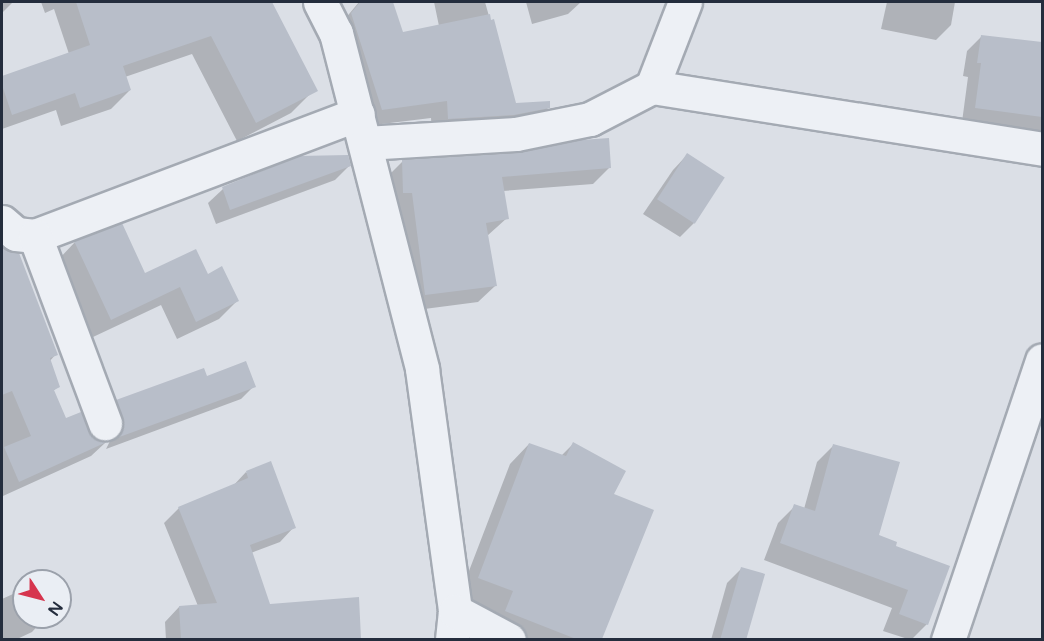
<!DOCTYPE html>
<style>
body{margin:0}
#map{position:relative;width:1044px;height:641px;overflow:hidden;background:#dbdfe6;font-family:"Varela Round",sans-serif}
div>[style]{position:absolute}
.shadow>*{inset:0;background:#0003}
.building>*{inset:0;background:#b8bec9;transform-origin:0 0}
.roads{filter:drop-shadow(2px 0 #a4aab3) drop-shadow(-2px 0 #a4aab3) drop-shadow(0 2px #a4aab3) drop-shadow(0 -2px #a4aab3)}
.minor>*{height:33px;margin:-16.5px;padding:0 16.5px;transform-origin:16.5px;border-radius:16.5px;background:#edf0f5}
span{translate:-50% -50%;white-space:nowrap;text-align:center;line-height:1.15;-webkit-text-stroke:4.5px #eaeef4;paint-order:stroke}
.frame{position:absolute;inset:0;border:3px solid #242d3d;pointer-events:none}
.north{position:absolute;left:12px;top:569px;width:60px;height:60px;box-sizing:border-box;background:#eaeef4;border:2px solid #9ba1ab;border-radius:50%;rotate:126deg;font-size:16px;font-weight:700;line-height:24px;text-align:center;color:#242d3d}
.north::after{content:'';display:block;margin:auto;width:21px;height:27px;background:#d6354e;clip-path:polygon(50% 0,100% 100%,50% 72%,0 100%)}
</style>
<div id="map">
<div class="shadow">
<div style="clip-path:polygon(2px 2px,13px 2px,2px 13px)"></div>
<div style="clip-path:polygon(41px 2px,212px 2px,213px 4px,224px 2px,227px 6px,236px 2px,270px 2px,288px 36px,309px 95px,291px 113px,237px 141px,192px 54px,125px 77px,130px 90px,111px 109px,61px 126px,56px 110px,2px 129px,2px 78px,69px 54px,54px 9px,45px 13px)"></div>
<div style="clip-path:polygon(359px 2px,391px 2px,402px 33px,439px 26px,434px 2px,485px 2px,514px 105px,549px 107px,532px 124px,432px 136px,431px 118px,365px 126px,335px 31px)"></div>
<div style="clip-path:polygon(526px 2px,581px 2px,568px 14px,532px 24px)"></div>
<div style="clip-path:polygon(887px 2px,955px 2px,951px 25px,936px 40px,881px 29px)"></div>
<div style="clip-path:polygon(981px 37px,1042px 44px,1042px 133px,962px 122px,968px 77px,963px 76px,967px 51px)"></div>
<div style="clip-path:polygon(687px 155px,694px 223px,680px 237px,643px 214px,673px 170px)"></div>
<div style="clip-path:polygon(403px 161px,609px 168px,593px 184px,503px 191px,507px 218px,487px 236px,495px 286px,478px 302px,409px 311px,386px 178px)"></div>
<div style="clip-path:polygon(349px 166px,335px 180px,216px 224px,208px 203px,223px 189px)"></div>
<div style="clip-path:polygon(75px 242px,145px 275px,207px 276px,237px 301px,219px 319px,177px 339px,161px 305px,93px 337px,57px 261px)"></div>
<div style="clip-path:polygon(18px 255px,56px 354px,49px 362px,58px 387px,53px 391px,65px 420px,92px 438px,105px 443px,91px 456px,3px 496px,2px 261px)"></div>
<div style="clip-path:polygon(206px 378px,254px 386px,241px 399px,106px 449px,111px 439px,104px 414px,117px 401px)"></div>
<div style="clip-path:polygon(529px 444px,561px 456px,573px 444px,612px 494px,652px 511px,600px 640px,508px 640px,486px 631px,494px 611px,459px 597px,510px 464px)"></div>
<div style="clip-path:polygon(834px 445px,878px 536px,894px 547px,927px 624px,911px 640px,883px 631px,892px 608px,764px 560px,778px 523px,795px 506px,804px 509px,817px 462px)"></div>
<div style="clip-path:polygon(246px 472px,294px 527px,280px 542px,251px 553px,269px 605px,357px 599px,360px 640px,166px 640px,165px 622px,179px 607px,198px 606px,164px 523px,179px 508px,232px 487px)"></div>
<div style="clip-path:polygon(741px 569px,763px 575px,745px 640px,711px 640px,727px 583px)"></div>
<div style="clip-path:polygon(24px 589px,24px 617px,46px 617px,32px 632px,15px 640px,2px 640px,2px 599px)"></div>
</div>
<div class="building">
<div style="clip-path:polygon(76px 2px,272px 2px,318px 91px,256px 123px,211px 36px,123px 66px,131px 90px,80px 108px,75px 93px,12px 115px,2px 85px,2px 76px,90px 45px)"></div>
<div style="clip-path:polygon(360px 2px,393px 2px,403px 32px,490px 14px,491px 20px,494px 19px,516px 103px,550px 101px,550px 108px,514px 115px,448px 119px,447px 101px,382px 110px,351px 13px)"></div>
<div style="clip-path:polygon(981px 35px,1042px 42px,1042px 117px,975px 108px,981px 63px,977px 63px)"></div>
<div style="clip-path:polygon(609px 138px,611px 168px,502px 177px,509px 219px,486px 223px,497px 286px,425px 295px,412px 193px,403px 193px,402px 160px,517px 153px,581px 140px)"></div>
<div style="left:687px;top:153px;width:45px;height:55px;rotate:33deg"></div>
<div style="clip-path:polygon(348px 155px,351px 166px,230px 210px,222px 187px,299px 156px)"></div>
<div style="clip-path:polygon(122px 223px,145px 273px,196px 249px,208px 274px,222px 266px,239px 301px,196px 322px,180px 287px,111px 320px,74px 241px)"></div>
<div style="clip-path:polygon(2px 246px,19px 253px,58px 355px,50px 358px,60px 387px,54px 390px,66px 418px,81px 412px,93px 437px,101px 441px,109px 441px,19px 482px,4px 447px,31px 436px,12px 391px,2px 395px)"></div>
<div style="clip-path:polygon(246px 361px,256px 387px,114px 439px,120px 434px,124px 426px,116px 400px,204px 368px,207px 376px)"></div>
<div style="clip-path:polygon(573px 442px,626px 471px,614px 494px,654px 510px,602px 639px,576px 639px,505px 611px,513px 591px,478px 578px,529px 443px,566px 456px)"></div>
<div style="clip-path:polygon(833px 444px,900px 462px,879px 535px,897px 542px,896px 546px,950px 566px,928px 625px,899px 614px,908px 590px,780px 543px,794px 504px,815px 511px)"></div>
<div style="clip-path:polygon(271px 461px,296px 528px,250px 545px,270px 604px,359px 597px,361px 639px,181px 639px,179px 606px,217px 603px,178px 507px,248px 478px,246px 471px)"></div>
<div style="left:741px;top:567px;width:25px;height:75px;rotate:16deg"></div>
</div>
<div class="roads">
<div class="minor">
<div style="left:320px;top:2px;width:35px;rotate:63deg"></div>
<div style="left:336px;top:33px;width:347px;rotate:75.6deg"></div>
<div style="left:422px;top:369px;width:244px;rotate:82.2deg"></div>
<div style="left:455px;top:611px;width:29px;rotate:96deg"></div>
<div style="left:652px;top:87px;width:91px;rotate:-68.8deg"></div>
<div style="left:365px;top:143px;width:151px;rotate:-3.4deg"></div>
<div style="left:516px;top:134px;width:76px;rotate:-11.5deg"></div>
<div style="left:590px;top:119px;width:70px;rotate:-27.3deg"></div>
<div style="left:652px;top:87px;width:395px;rotate:9deg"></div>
<div style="left:2px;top:222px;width:18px;rotate:41deg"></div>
<div style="left:16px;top:234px;width:19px;rotate:6deg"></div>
<div style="left:35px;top:236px;width:345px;rotate:-20.7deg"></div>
<div style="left:35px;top:236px;width:200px;rotate:69.5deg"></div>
<div style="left:455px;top:611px;width:61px;rotate:28.2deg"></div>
<div style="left:948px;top:640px;width:295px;rotate:-71.4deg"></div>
</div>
</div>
<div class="frame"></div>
<div class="north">N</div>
</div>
